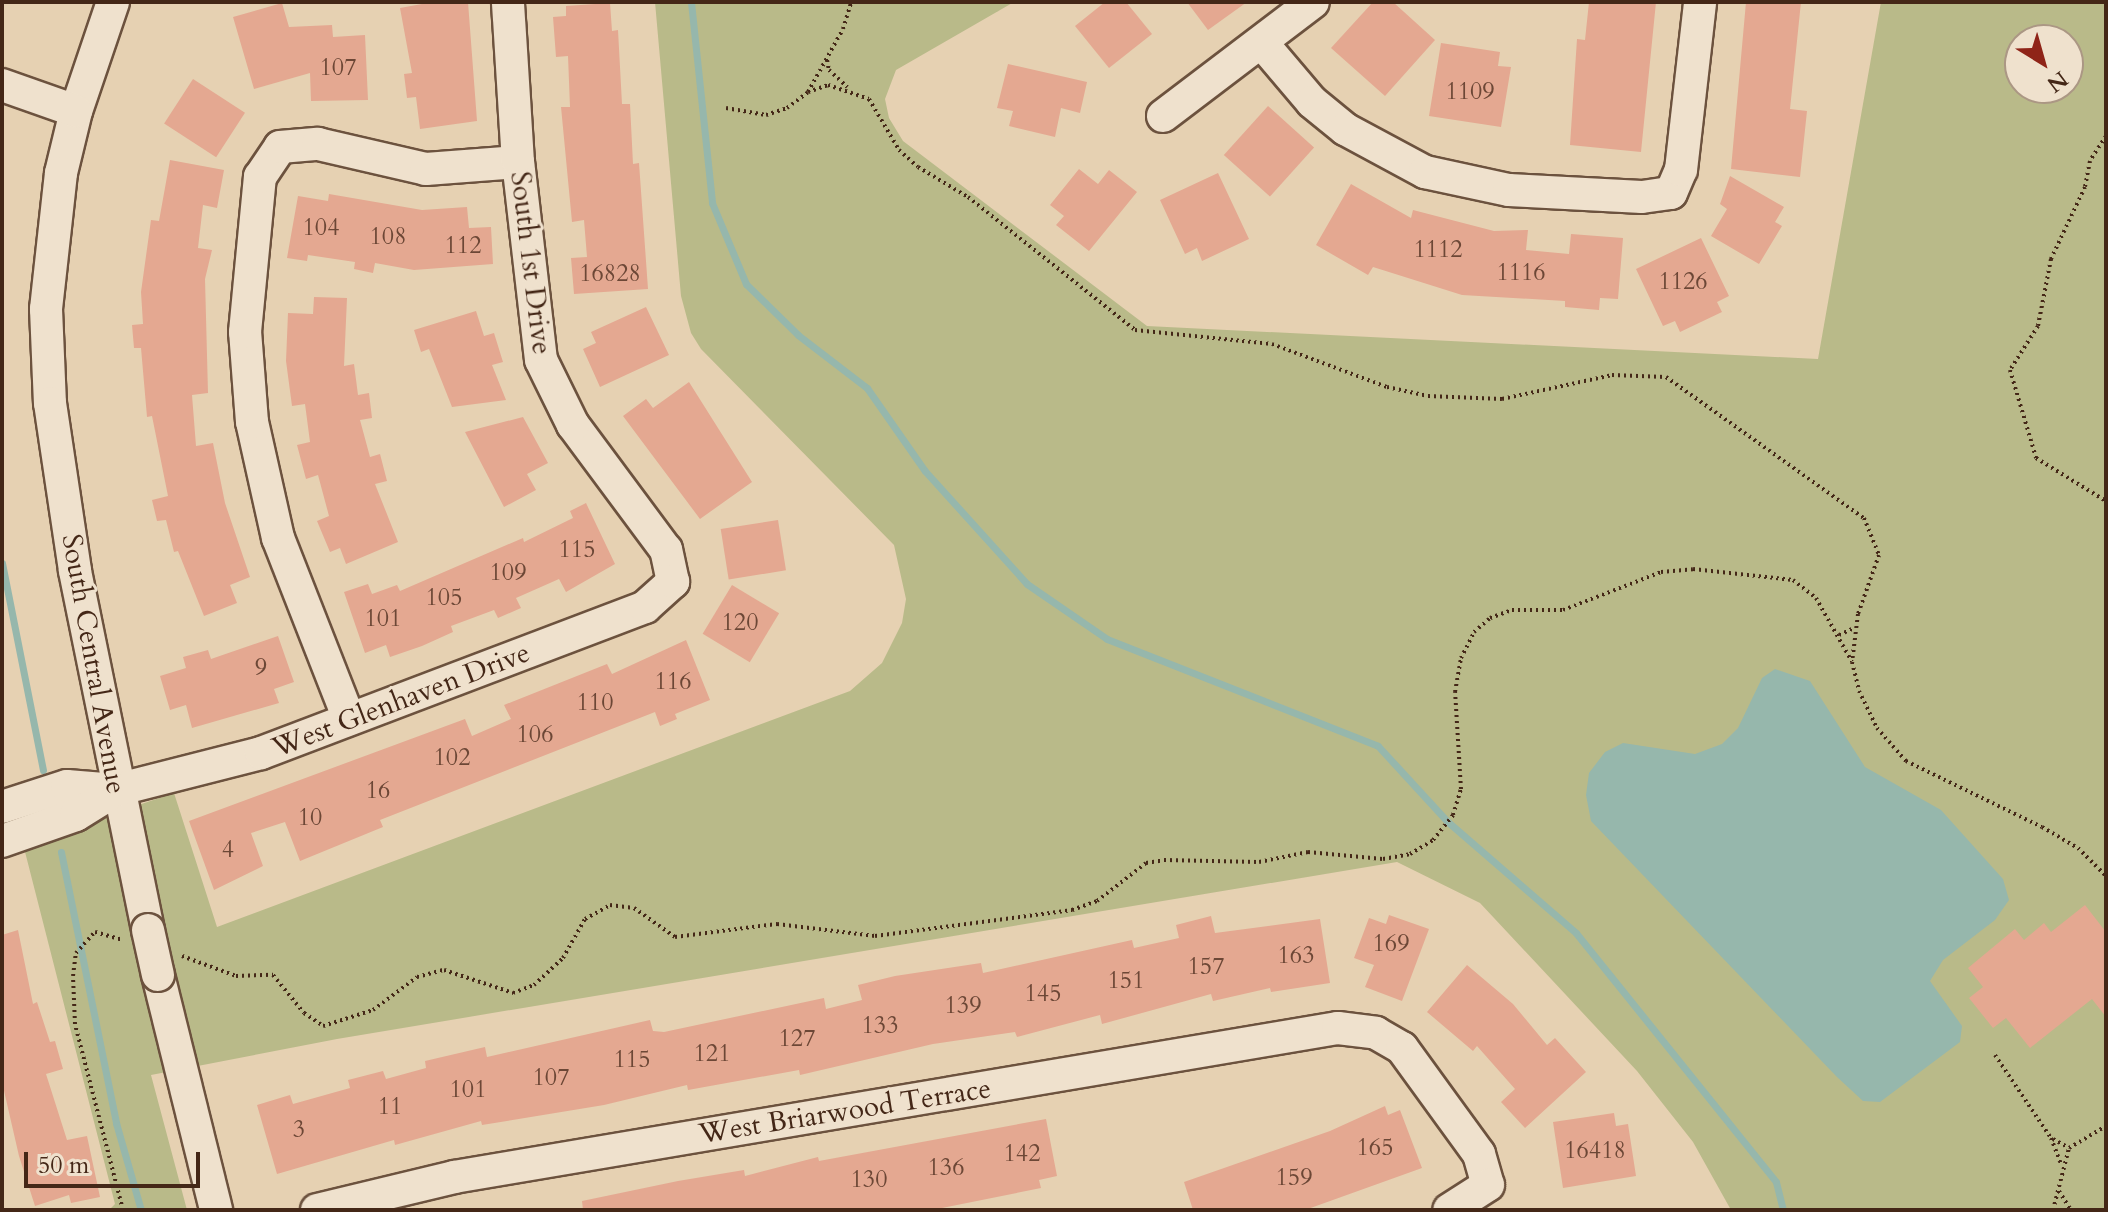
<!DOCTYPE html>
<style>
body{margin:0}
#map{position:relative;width:2108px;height:1212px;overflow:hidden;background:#e6d1b2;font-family:Cardo,serif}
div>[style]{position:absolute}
.green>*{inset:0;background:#b9ba89}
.water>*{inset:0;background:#96b7ac}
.stream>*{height:7px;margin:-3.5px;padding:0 3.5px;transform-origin:3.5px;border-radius:3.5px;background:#96b7ac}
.building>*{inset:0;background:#e4a891;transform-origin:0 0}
.path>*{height:4px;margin-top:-2px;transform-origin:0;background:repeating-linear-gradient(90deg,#442717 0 2px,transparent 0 6px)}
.roads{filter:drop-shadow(2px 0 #6c523e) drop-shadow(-2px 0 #6c523e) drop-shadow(0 2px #6c523e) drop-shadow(0 -2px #6c523e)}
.minor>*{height:32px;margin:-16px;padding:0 16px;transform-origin:16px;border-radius:16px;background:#efe1cd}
.bridges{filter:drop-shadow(2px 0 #6c523e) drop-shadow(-2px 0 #6c523e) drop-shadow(0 2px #6c523e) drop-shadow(0 -2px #6c523e)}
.minor-bridge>*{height:32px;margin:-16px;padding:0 16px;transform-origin:16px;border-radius:16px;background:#efe1cd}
span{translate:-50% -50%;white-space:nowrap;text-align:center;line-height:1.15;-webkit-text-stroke:6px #efe1cd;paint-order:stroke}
.number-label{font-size:24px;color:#6c4736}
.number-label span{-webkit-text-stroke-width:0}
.street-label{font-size:28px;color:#442717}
.frame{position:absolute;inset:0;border:4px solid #442717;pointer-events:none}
.north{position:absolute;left:2004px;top:24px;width:80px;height:80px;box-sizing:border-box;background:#efe1cd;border:2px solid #ab9784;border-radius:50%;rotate:143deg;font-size:22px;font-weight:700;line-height:32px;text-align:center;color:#442717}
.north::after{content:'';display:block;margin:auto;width:28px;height:36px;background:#8f2418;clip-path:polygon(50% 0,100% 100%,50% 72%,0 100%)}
.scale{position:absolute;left:24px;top:1152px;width:176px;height:36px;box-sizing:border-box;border:4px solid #442717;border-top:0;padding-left:10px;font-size:24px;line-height:28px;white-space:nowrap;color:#442717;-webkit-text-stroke:6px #efe1cd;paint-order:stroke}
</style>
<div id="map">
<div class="green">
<div style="clip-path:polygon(evenodd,655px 2px,1014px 2px,896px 70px,885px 99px,889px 118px,903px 141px,1147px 326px,1818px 359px,1881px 2px,2106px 2px,2106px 1210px,1731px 1210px,1693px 1142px,1637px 1071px,1480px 903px,1397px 862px,337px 1039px,151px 1075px,187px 1210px,109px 1210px,115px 1204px,23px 844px,174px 793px,217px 927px,850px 691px,882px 663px,902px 623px,906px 599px,894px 545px,701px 349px,691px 333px,681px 296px,655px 2px,2020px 40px,2068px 40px,2068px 88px,2020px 88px,2020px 40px)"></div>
</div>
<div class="water">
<div style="clip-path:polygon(1775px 669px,1810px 681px,1865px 767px,1941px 810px,2003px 879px,2009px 900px,1995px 920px,1943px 960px,1930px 981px,1962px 1026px,1960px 1042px,1880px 1102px,1863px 1101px,1837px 1077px,1591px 821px,1586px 795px,1589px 773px,1605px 752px,1623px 743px,1695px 754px,1722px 744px,1738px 728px,1762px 678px)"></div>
</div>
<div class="stream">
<div style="left:691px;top:2px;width:202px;rotate:84deg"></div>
<div style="left:712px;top:203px;width:88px;rotate:67.2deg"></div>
<div style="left:746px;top:284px;width:73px;rotate:44.4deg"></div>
<div style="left:798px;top:335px;width:87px;rotate:37.5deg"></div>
<div style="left:867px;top:388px;width:101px;rotate:55.1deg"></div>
<div style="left:925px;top:471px;width:152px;rotate:47.9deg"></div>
<div style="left:1027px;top:584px;width:97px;rotate:34.5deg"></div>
<div style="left:1107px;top:639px;width:291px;rotate:21.5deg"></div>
<div style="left:1378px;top:746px;width:103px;rotate:47.4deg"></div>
<div style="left:1448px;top:822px;width:169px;rotate:40.9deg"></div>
<div style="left:1576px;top:933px;width:319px;rotate:51.2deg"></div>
<div style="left:1776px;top:1182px;width:29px;rotate:76deg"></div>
<div style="left:2px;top:563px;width:211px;rotate:78.8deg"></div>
<div style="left:61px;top:852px;width:277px;rotate:78.5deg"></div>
<div style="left:116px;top:1123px;width:91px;rotate:74deg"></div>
</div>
<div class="building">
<div style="clip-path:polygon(433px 2px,468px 2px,477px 121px,420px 129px,416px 97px,407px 98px,404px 74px,412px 73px,400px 8px)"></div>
<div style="clip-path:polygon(1105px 2px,1126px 2px,1152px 34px,1109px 68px,1075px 26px)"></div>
<div style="clip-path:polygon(1187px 2px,1247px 2px,1208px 30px)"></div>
<div style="clip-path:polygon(1373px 2px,1393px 2px,1435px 40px,1385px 96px,1331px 48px)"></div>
<div style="clip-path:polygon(1589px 2px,1656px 2px,1641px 152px,1570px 145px,1577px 39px,1585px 40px)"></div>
<div style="clip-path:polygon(1746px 2px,1801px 2px,1790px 109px,1807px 111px,1800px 177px,1731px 169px)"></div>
<div style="clip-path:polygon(282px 3px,289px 27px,332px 25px,333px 37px,365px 35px,368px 100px,311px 101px,310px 73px,254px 89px,233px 17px)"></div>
<div style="clip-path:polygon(610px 3px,612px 31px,618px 30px,622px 104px,630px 104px,633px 164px,639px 163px,648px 289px,574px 294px,571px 258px,587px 257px,584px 220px,572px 222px,561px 107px,570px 107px,568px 56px,556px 57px,553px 17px,566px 16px,566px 6px)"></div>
<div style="clip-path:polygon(1441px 43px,1500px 52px,1498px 66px,1511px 67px,1501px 127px,1429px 116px)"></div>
<div style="clip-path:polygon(1008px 64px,1087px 82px,1080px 113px,1061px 108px,1055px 137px,1009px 126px,1013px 111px,997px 108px)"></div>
<div style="left:193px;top:79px;width:62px;height:53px;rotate:33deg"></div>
<div style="left:1268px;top:106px;width:62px;height:66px;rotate:42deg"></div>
<div style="clip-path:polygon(170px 160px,224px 170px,217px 208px,203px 205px,198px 248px,212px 250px,205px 279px,208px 393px,192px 395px,196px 446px,213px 443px,225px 503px,250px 577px,230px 585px,237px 603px,204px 616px,178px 551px,174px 552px,166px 520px,157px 521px,152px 500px,168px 496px,152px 416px,147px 417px,141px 348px,134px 348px,132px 325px,143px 324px,141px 292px,151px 220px,159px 221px)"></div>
<div style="clip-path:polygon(1079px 169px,1098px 184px,1109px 170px,1137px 192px,1089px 251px,1056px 225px,1064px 216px,1050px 205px)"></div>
<div style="clip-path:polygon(1218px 173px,1249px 239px,1202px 261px,1197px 248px,1185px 254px,1160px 200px)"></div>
<div style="clip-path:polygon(1730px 176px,1784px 207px,1775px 222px,1782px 226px,1759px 264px,1711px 236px,1727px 209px,1720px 204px)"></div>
<div style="clip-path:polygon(1351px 184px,1411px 218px,1413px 210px,1494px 231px,1528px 230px,1526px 250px,1569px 254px,1571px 234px,1623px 238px,1618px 299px,1600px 298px,1599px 310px,1565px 307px,1565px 301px,1462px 295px,1373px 267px,1368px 275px,1316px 245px)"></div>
<div style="clip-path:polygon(329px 194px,422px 210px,467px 207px,469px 228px,491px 227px,493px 264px,414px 270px,375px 263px,373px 273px,354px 269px,355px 262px,308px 255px,307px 261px,287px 258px,298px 196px,328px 201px)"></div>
<div style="clip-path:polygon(1701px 238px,1729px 296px,1717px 302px,1722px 312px,1680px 332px,1675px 321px,1663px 326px,1636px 269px)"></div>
<div style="clip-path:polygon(314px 297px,347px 298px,344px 366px,354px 364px,358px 395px,369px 393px,372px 418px,360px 420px,370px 457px,380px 454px,387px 481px,375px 484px,398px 542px,346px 564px,340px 548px,330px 552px,317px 521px,329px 516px,318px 475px,306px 479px,297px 445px,310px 442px,305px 404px,292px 406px,286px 361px,288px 313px,313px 314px)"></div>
<div style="clip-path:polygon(646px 307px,669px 355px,600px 387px,583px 349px,596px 343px,591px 332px)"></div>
<div style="clip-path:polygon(476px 311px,484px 336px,494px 333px,503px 362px,492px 365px,506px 400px,452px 407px,429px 349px,421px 352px,414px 330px)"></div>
<div style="clip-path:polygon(689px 382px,752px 482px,700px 519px,623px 416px,646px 399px,653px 408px)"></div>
<div style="clip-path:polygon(523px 417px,548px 463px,527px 474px,536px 490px,504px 507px,465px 432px)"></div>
<div style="clip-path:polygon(586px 503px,615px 564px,566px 592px,559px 579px,516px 598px,521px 608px,498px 618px,494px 610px,451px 626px,453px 632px,422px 646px,390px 657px,386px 645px,365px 653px,344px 592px,368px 584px,372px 594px,397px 585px,400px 591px,523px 538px,524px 542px,573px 518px,570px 511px)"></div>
<div style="left:778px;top:520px;width:51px;height:58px;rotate:81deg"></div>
<div style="left:732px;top:585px;width:55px;height:57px;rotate:31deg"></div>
<div style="clip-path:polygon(278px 636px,294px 682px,274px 689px,279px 703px,192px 728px,186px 705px,170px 710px,160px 676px,186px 668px,183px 657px,208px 650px,211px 659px)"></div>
<div style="clip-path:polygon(686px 640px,710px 700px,675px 714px,677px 719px,660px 726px,655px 712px,380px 820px,383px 827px,300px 861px,285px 822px,251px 833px,263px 866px,214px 890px,189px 821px,465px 719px,472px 736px,511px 719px,504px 705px,607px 664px,612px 674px)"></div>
<div style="clip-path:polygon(2085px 905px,2106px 932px,2106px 1017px,2092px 999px,2030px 1048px,2006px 1018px,1993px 1028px,1969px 998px,1983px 987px,1968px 968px,2015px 929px,2024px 940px,2044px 923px,2051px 932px)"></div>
<div style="clip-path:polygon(1389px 915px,1429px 929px,1402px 1001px,1365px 987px,1374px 965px,1354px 958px,1369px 918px,1386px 924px)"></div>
<div style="clip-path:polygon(1211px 916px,1215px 933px,1320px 919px,1330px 983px,1271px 992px,1270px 988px,1213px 1001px,1211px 994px,1102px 1024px,1100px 1015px,1017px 1037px,1015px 1032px,933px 1044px,800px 1075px,799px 1070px,688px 1090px,687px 1085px,604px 1105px,482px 1125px,481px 1121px,395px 1145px,394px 1140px,277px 1174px,257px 1105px,290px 1095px,293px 1104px,350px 1088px,348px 1080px,383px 1071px,386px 1079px,426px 1068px,425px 1061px,485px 1047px,487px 1057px,650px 1020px,653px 1031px,664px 1032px,824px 998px,826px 1009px,862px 1000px,858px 985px,895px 976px,981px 963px,983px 973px,1132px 940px,1134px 948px,1179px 938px,1176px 925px)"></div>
<div style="clip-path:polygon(18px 930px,33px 1004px,37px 1002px,50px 1042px,55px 1041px,63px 1069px,46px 1074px,67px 1140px,87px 1136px,100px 1197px,71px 1203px,69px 1195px,35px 1206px,19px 1156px,2px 1082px,2px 935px)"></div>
<div style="clip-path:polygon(1467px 965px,1513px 1004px,1547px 1045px,1555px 1038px,1586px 1072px,1525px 1128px,1501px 1102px,1515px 1089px,1477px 1046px,1473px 1051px,1427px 1012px)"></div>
<div style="clip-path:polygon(1385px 1106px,1388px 1115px,1400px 1110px,1422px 1168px,1305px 1210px,1193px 1210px,1184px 1182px,1330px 1131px)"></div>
<div style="clip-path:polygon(1614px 1113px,1616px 1126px,1628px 1124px,1636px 1176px,1563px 1188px,1553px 1122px)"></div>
<div style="clip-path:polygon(1046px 1119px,1057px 1176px,1039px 1180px,1041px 1188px,932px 1210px,583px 1210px,582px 1201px,678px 1181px,744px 1170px,745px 1176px,818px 1157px,819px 1161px)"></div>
</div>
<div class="path">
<div style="left:827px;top:60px;width:10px;rotate:79deg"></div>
<div style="left:829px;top:70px;width:25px;rotate:43deg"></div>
<div style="left:808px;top:92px;width:21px;rotate:-19deg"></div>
<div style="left:828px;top:85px;width:43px;rotate:18.9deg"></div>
<div style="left:869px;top:99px;width:59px;rotate:59.5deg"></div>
<div style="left:899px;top:150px;width:25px;rotate:42deg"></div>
<div style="left:918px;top:167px;width:58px;rotate:31deg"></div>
<div style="left:968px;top:197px;width:213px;rotate:38.5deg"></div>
<div style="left:1135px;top:330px;width:138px;rotate:5.8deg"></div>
<div style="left:1272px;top:344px;width:123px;rotate:20.5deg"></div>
<div style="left:1387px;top:387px;width:42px;rotate:12.4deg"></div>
<div style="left:1428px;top:396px;width:74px;rotate:2.3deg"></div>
<div style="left:1502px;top:399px;width:113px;rotate:-12.3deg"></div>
<div style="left:1612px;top:375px;width:54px;rotate:2.1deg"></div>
<div style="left:1666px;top:377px;width:243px;rotate:35.5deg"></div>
<div style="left:1864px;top:518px;width:40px;rotate:68deg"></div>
<div style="left:1879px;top:555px;width:63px;rotate:109.6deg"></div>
<div style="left:1858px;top:614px;width:48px;rotate:97.1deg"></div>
<div style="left:1852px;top:662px;width:30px;rotate:76deg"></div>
<div style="left:1859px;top:691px;width:41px;rotate:64.1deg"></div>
<div style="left:1877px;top:728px;width:44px;rotate:48.7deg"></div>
<div style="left:1906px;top:761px;width:151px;rotate:25.9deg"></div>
<div style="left:2042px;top:827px;width:42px;rotate:30.3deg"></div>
<div style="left:2078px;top:848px;width:40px;rotate:45deg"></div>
<div style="left:726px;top:108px;width:41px;rotate:9.9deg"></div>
<div style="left:766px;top:115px;width:22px;rotate:-18deg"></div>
<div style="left:787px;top:108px;width:26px;rotate:-37deg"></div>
<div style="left:808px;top:92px;width:72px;rotate:-60.9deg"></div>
<div style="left:843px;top:29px;width:28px;rotate:-73deg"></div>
<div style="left:2106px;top:136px;width:30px;rotate:123deg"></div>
<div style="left:2090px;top:161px;width:26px;rotate:101deg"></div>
<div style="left:2085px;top:187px;width:80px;rotate:115.3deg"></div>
<div style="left:2051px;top:259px;width:68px;rotate:101deg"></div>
<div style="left:2038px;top:326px;width:52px;rotate:122.5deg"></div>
<div style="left:2010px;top:370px;width:92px;rotate:73.5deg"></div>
<div style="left:2036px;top:458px;width:82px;rotate:31.6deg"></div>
<div style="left:1839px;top:635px;width:17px;rotate:-25deg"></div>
<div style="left:182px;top:956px;width:58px;rotate:20.3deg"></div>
<div style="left:236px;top:976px;width:37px;rotate:-2deg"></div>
<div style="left:273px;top:975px;width:49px;rotate:50.8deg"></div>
<div style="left:304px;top:1013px;width:23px;rotate:34deg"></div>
<div style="left:323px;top:1026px;width:52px;rotate:-17.7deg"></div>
<div style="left:373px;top:1010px;width:55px;rotate:-36.9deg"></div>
<div style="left:417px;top:977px;width:28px;rotate:-15deg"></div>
<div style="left:444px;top:970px;width:73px;rotate:18.4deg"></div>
<div style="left:513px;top:993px;width:22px;rotate:-21deg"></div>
<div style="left:534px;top:985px;width:40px;rotate:-43deg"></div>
<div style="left:563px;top:958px;width:45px;rotate:-60.6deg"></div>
<div style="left:585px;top:919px;width:29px;rotate:-29deg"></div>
<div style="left:610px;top:905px;width:24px;rotate:7deg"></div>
<div style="left:634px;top:908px;width:50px;rotate:35.3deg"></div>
<div style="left:675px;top:937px;width:103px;rotate:-7.3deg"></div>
<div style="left:777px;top:924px;width:99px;rotate:7deg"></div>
<div style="left:875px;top:936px;width:199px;rotate:-7.5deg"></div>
<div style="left:1072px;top:910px;width:27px;rotate:-20deg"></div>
<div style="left:1097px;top:901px;width:62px;rotate:-37.8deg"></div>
<div style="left:1146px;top:863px;width:18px;rotate:-9deg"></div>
<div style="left:1164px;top:860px;width:95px;rotate:1.2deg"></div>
<div style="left:1259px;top:862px;width:50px;rotate:-11.5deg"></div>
<div style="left:1308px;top:852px;width:75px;rotate:5.3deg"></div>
<div style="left:1383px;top:859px;width:27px;rotate:-10deg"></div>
<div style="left:1410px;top:854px;width:27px;rotate:-31deg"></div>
<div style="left:1433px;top:840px;width:32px;rotate:-51deg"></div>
<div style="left:1453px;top:815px;width:27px;rotate:-73deg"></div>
<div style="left:1461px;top:789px;width:97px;rotate:-93.5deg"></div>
<div style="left:1455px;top:692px;width:35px;rotate:-80deg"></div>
<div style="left:1461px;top:658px;width:29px;rotate:-63deg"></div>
<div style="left:1474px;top:632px;width:21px;rotate:-41deg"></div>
<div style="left:1490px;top:618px;width:23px;rotate:-20deg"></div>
<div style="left:1512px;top:610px;width:51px"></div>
<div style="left:1563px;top:610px;width:105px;rotate:-21.2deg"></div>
<div style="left:1661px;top:572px;width:32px;rotate:-5deg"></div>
<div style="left:1693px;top:569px;width:101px;rotate:6.3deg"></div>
<div style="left:1793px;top:580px;width:29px;rotate:38deg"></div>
<div style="left:1816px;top:598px;width:73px;rotate:60.6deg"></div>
<div style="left:1995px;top:1055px;width:100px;rotate:56deg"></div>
<div style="left:2051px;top:1138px;width:28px;rotate:69deg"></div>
<div style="left:2053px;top:1139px;width:18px;rotate:29deg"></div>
<div style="left:2059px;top:1191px;width:22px;rotate:58deg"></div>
<div style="left:123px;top:1210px;width:192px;rotate:-104.5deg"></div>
<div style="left:75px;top:1024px;width:48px;rotate:-92.4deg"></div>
<div style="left:73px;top:976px;width:23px;rotate:-83deg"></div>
<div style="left:76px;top:953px;width:28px;rotate:-48deg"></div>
<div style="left:95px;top:932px;width:29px;rotate:16deg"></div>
<div style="left:2053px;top:1210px;width:64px;rotate:-75.5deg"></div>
<div style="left:2069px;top:1148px;width:43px;rotate:-30.7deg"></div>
</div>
<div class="roads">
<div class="minor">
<div style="left:113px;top:2px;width:115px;rotate:108.7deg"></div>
<div style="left:76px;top:111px;width:64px;rotate:103.6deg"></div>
<div style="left:61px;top:173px;width:137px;rotate:96.3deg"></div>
<div style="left:46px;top:309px;width:94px;rotate:87.6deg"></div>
<div style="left:50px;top:403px;width:170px;rotate:81.5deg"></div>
<div style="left:75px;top:571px;width:366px;rotate:78.5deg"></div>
<div style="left:1262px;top:43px;width:77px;rotate:49.7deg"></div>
<div style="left:1312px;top:102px;width:43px;rotate:39.3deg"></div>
<div style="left:1345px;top:129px;width:91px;rotate:28.3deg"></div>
<div style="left:1425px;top:172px;width:86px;rotate:12.1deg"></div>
<div style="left:1509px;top:190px;width:133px;rotate:3deg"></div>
<div style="left:1642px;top:197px;width:29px;rotate:-8deg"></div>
<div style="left:1671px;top:193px;width:25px;rotate:-67deg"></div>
<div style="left:1681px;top:170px;width:169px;rotate:-83.5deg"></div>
<div style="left:2px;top:85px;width:78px;rotate:19.4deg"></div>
<div style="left:1163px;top:116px;width:188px;rotate:-37.2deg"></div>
<div style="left:349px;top:719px;width:194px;rotate:-111.4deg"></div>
<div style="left:278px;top:538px;width:119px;rotate:-102.6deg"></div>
<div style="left:252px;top:422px;width:90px;rotate:-94.4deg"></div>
<div style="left:245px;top:332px;width:156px;rotate:-84.5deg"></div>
<div style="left:260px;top:177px;width:36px;rotate:-56deg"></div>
<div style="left:280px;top:147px;width:38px;rotate:-5deg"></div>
<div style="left:318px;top:144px;width:111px;rotate:13deg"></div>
<div style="left:426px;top:169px;width:92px;rotate:-4.4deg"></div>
<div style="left:2px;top:807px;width:68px;rotate:-17.9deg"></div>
<div style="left:67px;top:786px;width:49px;rotate:4.7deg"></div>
<div style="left:2px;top:841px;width:78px;rotate:-19.4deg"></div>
<div style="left:76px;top:815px;width:47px;rotate:-32deg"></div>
<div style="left:116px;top:790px;width:150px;rotate:-14.3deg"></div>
<div style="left:261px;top:753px;width:411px;rotate:-20.8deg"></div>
<div style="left:645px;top:607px;width:38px;rotate:-42deg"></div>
<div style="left:673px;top:582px;width:33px;rotate:-102deg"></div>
<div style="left:666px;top:550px;width:156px;rotate:-126.6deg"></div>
<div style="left:573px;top:425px;width:72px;rotate:-116.2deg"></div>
<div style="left:541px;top:360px;width:199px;rotate:-96.6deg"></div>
<div style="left:518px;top:162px;width:160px;rotate:-93.6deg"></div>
<div style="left:158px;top:975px;width:242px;rotate:76.1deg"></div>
<div style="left:317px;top:1210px;width:141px;rotate:-13.5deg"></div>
<div style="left:454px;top:1177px;width:896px;rotate:-9.57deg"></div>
<div style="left:1338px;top:1028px;width:38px;rotate:7deg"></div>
<div style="left:1376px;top:1033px;width:30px;rotate:30deg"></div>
<div style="left:1402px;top:1048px;width:131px;rotate:54deg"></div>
<div style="left:1479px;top:1154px;width:32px;rotate:74deg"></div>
<div style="left:1488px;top:1185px;width:46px;rotate:147.3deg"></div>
</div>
</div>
<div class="bridges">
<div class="minor-bridge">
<div style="left:148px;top:930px;width:46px;rotate:77.5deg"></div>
</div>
</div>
<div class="number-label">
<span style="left:338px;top:68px">107</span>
<span style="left:1470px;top:92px">1109</span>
<span style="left:321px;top:228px">104</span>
<span style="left:388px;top:237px">108</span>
<span style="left:463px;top:246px">112</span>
<span style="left:1438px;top:250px">1112</span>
<span style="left:1521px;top:273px">1116</span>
<span style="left:610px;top:274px">16828</span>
<span style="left:1683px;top:282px">1126</span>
<span style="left:577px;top:550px">115</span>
<span style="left:508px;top:573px">109</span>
<span style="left:444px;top:598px">105</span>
<span style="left:383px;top:619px">101</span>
<span style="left:740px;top:623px">120</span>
<span style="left:261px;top:668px">9</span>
<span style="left:673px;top:682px">116</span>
<span style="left:595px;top:703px">110</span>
<span style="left:535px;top:735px">106</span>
<span style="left:452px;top:758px">102</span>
<span style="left:378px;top:791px">16</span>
<span style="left:310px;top:818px">10</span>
<span style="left:228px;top:850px">4</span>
<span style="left:1391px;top:944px">169</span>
<span style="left:1296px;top:956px">163</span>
<span style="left:1206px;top:967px">157</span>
<span style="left:1126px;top:981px">151</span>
<span style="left:1043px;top:994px">145</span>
<span style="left:963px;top:1006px">139</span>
<span style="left:880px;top:1026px">133</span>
<span style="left:797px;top:1039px">127</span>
<span style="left:712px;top:1054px">121</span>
<span style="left:632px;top:1060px">115</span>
<span style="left:551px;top:1078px">107</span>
<span style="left:468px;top:1090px">101</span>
<span style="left:390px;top:1107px">11</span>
<span style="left:299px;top:1130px">3</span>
<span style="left:1375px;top:1148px">165</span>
<span style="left:1595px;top:1151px">16418</span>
<span style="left:1022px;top:1154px">142</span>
<span style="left:946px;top:1168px">136</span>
<span style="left:1294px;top:1178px">159</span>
<span style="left:869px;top:1180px">130</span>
</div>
<div class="street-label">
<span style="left:531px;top:263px;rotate:83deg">South 1st Drive</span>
<span style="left:94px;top:664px;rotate:80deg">South Central Avenue</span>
<span style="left:401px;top:700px;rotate:-21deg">West Glenhaven Drive</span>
<span style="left:845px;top:1111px;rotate:-9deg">West Briarwood Terrace</span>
</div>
<div class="frame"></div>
<div class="north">N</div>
<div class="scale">50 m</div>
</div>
